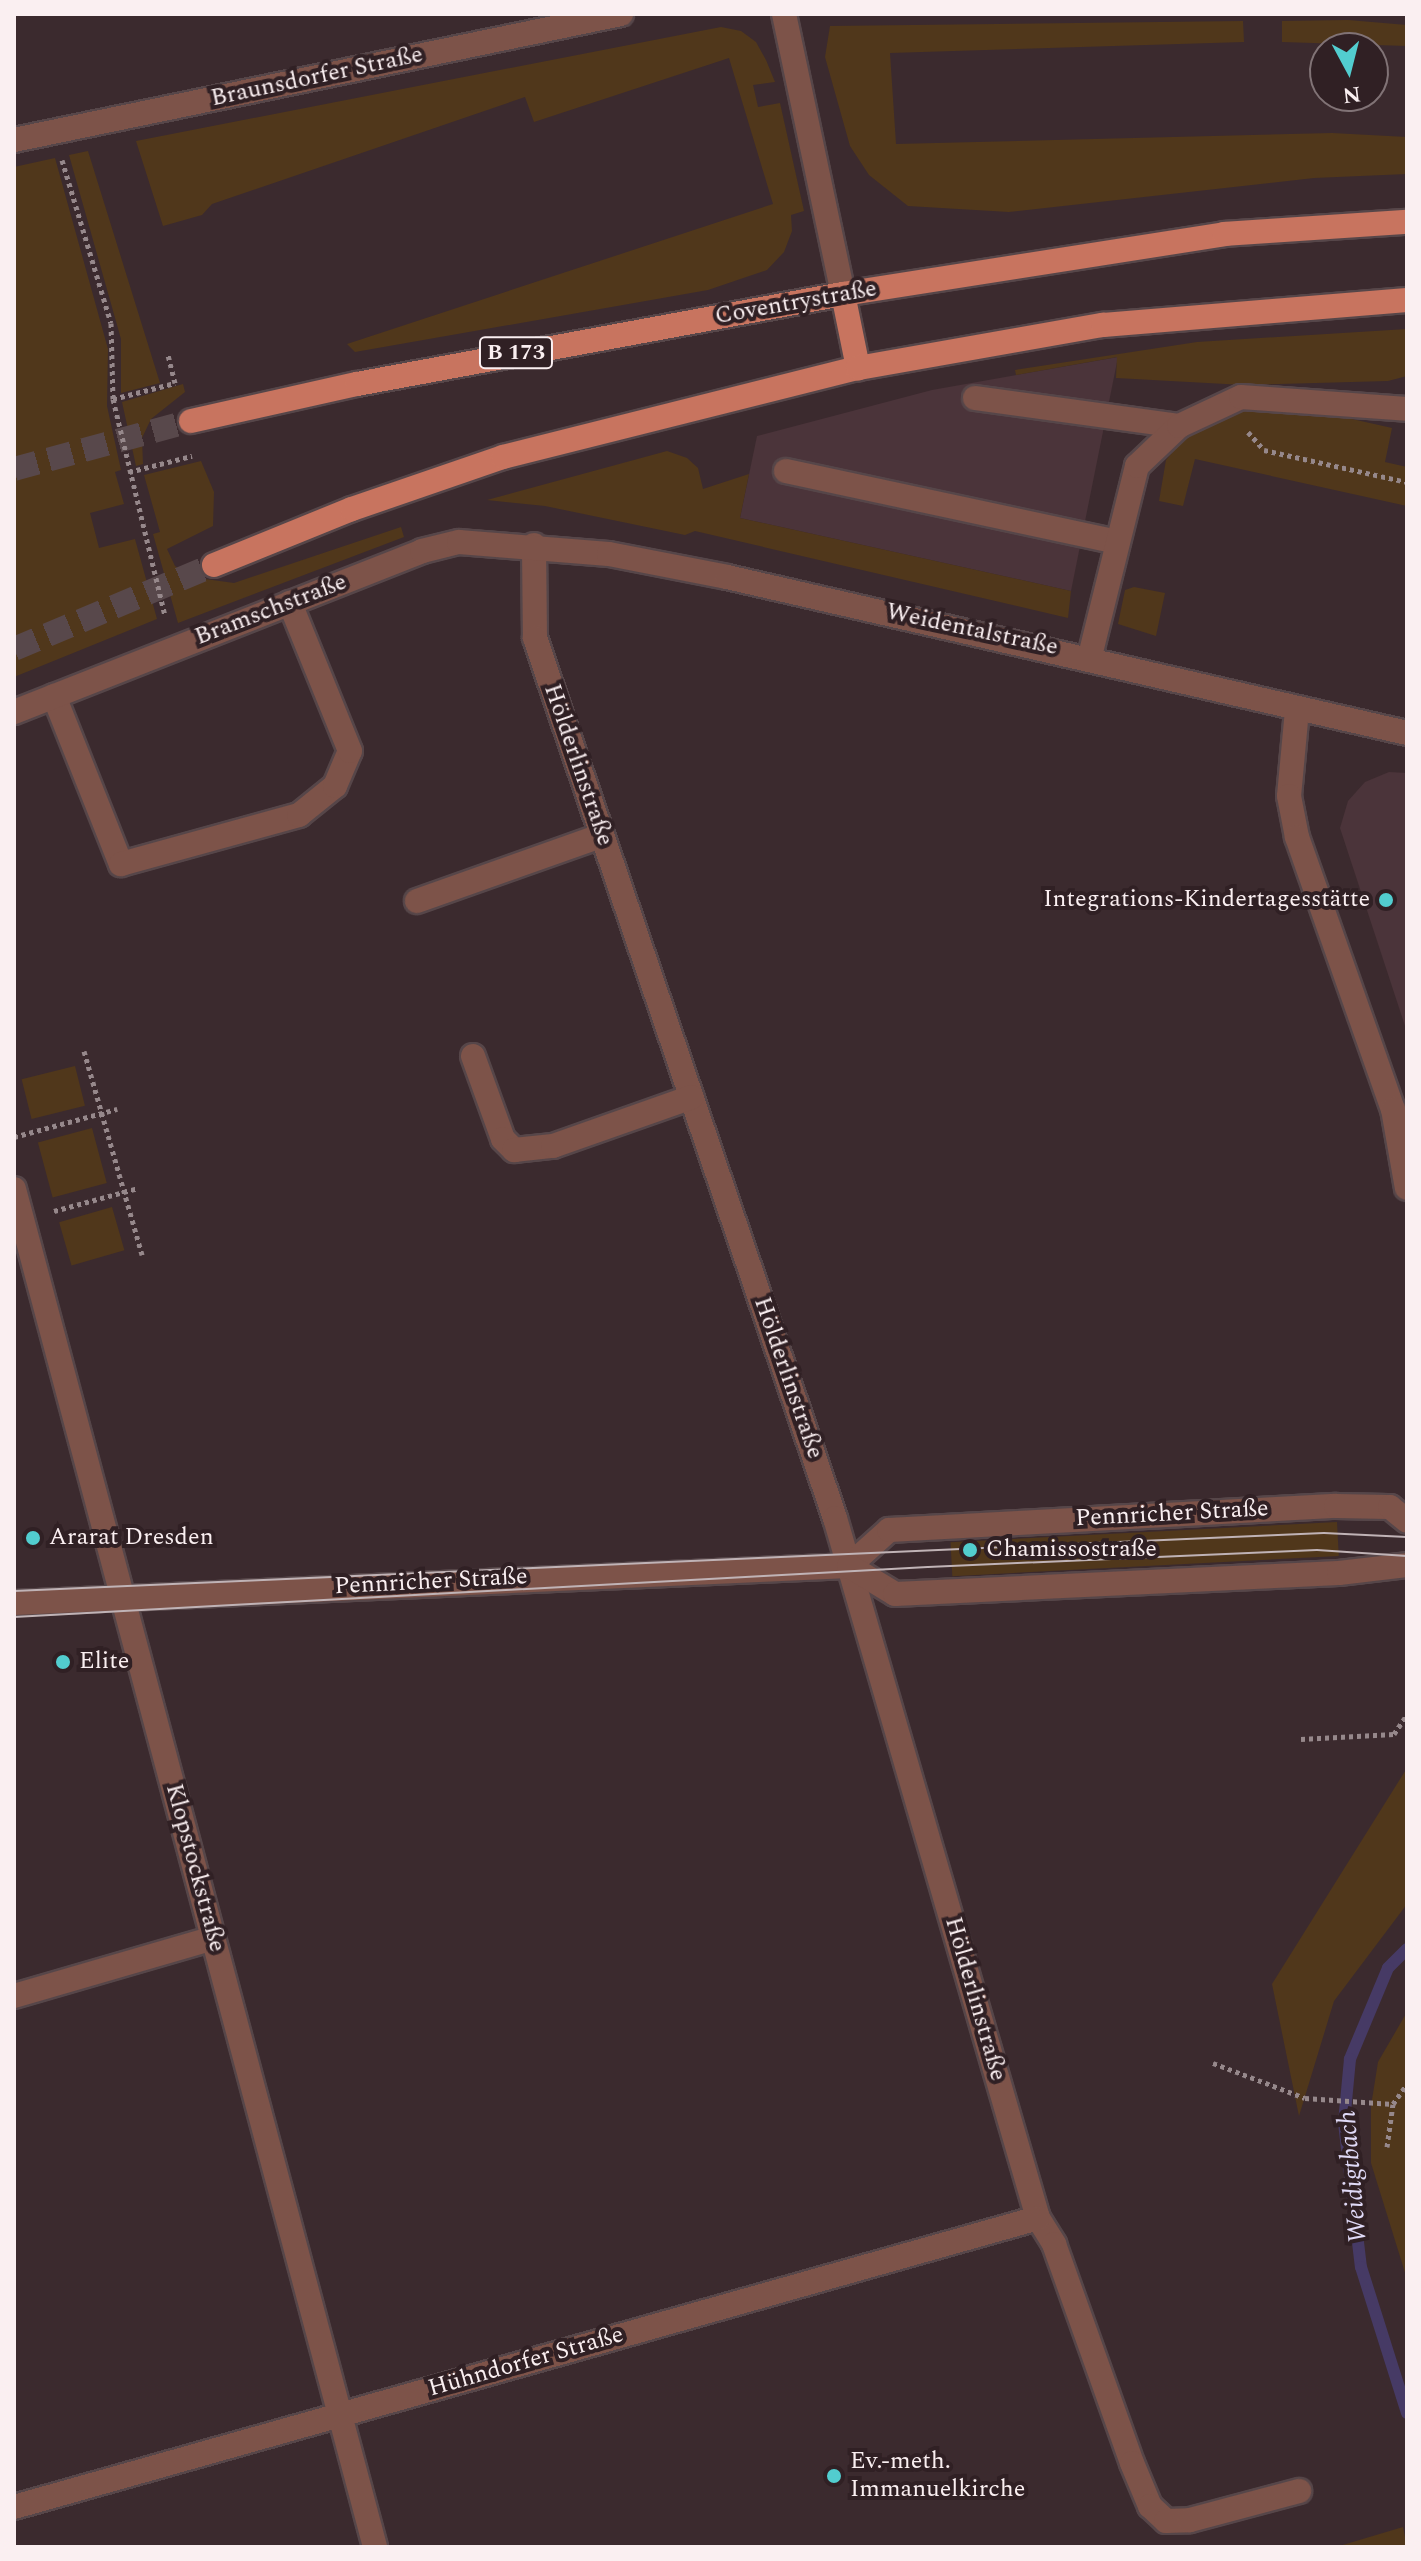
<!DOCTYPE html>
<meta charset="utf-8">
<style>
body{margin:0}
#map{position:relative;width:1421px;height:2561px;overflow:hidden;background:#3b2a2e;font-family:Spectral,serif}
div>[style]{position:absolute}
.built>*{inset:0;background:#4b343a}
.green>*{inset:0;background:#50371b;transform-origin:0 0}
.stream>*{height:12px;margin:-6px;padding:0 6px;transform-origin:6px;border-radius:6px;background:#463a65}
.major-tunnel>*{height:24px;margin-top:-12px;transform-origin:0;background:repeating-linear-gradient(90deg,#58484b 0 24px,transparent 0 36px)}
.path>*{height:5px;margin-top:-2.5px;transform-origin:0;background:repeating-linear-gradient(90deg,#96888b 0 4px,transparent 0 8px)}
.roads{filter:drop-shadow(2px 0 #564649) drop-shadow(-2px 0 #564649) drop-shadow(0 2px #564649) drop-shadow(0 -2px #564649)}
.minor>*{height:24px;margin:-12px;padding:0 12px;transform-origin:12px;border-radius:12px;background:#7d5349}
.major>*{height:24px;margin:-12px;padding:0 12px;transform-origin:12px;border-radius:12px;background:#c8745f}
.tram>*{height:2px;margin:-1px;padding:0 1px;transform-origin:1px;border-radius:1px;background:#c0b3b6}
.dots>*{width:22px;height:22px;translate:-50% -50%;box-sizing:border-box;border:4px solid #302024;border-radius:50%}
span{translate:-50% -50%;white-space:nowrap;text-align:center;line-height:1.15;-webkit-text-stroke:8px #302024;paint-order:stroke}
.shield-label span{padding:2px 6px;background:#302024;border:2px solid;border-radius:6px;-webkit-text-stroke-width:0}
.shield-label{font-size:22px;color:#faeff1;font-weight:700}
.street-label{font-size:24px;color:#faeff1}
.poi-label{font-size:24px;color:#faeff1}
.right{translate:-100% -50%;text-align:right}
.left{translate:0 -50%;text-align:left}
.water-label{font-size:26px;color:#e0daf7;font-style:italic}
.frame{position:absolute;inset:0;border:16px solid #faeff1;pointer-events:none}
.north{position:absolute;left:1309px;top:32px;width:80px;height:80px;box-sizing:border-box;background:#302024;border:2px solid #817376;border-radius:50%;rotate:173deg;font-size:22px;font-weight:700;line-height:32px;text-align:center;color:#faeff1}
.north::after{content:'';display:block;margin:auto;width:28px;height:36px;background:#52cdcf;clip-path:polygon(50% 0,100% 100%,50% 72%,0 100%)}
</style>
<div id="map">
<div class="built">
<div style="clip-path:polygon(1118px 357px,1071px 591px,740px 518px,757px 436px,932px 390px)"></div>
<div style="clip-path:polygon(1389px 772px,1407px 773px,1407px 1032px,1340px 828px,1348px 801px,1365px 782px)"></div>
</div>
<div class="green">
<div style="clip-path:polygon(1348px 20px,1407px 25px,1407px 46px,1282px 42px,1282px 21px)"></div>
<div style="clip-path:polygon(1243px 21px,1244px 42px,890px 53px,896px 144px,1332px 133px,1407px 137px,1407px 174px,1314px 178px,1009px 212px,908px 206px,869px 175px,850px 146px,825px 57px,830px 26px)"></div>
<div style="clip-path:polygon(721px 27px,741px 31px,756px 42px,766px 60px,775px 82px,753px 85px,758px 107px,780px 103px,804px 211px,791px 215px,792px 231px,784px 252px,767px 270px,708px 290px,355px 352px,347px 344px,773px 204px,729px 58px,534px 122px,525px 97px,212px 204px,202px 215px,163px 226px,136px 141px)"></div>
<div style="clip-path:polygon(88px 151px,160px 383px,121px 393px,121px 339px,69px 155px)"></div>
<div style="clip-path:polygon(55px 158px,108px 349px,107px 406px,121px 470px,115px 472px,124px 504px,90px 513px,99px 548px,135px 539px,157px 619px,14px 677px,14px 167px)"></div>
<div style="clip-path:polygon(1407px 329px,1407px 376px,1388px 381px,1244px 385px,1116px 378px,1117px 357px,1016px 375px,1015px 370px,1197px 342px)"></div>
<div style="clip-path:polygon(183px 384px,185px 392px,151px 419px,142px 438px,143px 464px,136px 466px,122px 402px)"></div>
<div style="clip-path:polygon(1239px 407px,1303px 408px,1392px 428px,1385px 462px,1407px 467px,1407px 506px,1195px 459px,1183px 506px,1159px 501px,1166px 460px,1187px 435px)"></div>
<div style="clip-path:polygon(667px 451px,687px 458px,698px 468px,703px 489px,749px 474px,740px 518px,1071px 591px,1068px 618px,695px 531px,685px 535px,545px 506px,487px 500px)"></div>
<div style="clip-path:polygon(201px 461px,214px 492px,213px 526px,167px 549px,175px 566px,191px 577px,234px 583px,401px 527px,404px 537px,178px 623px,153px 534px,160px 532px,144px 475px)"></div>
<div style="clip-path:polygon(1134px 587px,1165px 593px,1156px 636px,1118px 624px,1125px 590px)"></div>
<div style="left:75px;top:1066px;width:41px;height:55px;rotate:76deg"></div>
<div style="left:92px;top:1128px;width:57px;height:56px;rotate:75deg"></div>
<div style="left:112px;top:1207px;width:45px;height:55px;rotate:74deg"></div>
<div style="left:1337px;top:1522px;width:34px;height:387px;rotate:87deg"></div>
<div style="clip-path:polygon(1407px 1768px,1407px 1904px,1334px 2001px,1299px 2116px,1272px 1984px)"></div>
<div style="clip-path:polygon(1407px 2012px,1407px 2279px,1371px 2163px,1371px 2106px,1378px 2062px)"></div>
<div style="clip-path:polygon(1403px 2527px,1407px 2547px,1336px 2547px)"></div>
</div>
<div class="stream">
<div style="left:1407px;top:1949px;width:27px;rotate:135deg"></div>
<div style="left:1388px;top:1968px;width:99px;rotate:112.7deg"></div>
<div style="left:1350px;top:2059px;width:64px;rotate:95.4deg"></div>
<div style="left:1344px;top:2123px;width:145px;rotate:83.3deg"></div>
<div style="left:1361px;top:2267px;width:153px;rotate:72.5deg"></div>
</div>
<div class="major-tunnel">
<div style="left:14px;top:469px;width:183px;rotate:-15.2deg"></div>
<div style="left:14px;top:649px;width:217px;rotate:-22.8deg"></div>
</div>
<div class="path">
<div style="left:62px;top:160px;width:170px;rotate:73.3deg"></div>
<div style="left:111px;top:323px;width:76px;rotate:88.5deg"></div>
<div style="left:113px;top:399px;width:223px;rotate:76.5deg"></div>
<div style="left:113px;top:399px;width:64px;rotate:-14.5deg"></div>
<div style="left:175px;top:383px;width:30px;rotate:-104deg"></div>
<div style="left:1248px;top:432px;width:24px;rotate:48deg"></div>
<div style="left:1264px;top:450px;width:147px;rotate:12.6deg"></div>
<div style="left:129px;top:472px;width:65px;rotate:-14.3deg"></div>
<div style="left:84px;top:1051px;width:212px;rotate:74.1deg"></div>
<div style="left:14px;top:1137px;width:107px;rotate:-15.2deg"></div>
<div style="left:54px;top:1211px;width:87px;rotate:-15.3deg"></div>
<div style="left:1301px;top:1739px;width:93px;rotate:-3.1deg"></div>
<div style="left:1394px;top:1734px;width:23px;rotate:-56deg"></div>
<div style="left:1213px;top:2063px;width:98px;rotate:20.8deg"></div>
<div style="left:1305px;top:2098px;width:88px;rotate:3.9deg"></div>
<div style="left:1387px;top:2147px;width:43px;rotate:-82.1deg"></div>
<div style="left:1393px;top:2104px;width:24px;rotate:-55deg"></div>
</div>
<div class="roads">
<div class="minor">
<div style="left:784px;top:14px;width:286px;rotate:78.1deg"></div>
<div style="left:14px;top:140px;width:620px;rotate:-11.73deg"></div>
<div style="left:975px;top:398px;width:206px;rotate:7.8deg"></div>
<div style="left:786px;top:471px;width:339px;rotate:12.1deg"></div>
<div style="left:534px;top:545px;width:93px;rotate:89.4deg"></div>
<div style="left:535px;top:638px;width:930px;rotate:71.18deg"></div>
<div style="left:835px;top:1518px;width:729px;rotate:73.83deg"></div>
<div style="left:1038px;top:2218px;width:31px;rotate:58deg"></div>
<div style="left:1054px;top:2244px;width:232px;rotate:70.4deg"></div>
<div style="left:1132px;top:2463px;width:47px;rotate:67.3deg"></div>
<div style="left:1150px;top:2506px;width:22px;rotate:43deg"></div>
<div style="left:1166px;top:2521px;width:24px;rotate:-2deg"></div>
<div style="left:1190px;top:2520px;width:113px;rotate:-14.9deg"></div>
<div style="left:1090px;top:656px;width:196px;rotate:-76.1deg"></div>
<div style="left:1137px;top:466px;width:58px;rotate:-43.6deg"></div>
<div style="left:1179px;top:426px;width:68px;rotate:-25.1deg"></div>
<div style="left:1241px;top:397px;width:166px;rotate:4.1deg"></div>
<div style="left:54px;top:696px;width:181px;rotate:68.3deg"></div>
<div style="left:121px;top:864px;width:185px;rotate:-15.4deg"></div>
<div style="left:299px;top:815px;width:46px;rotate:-38.9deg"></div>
<div style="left:335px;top:786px;width:38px;rotate:-67deg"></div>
<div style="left:350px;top:751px;width:160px;rotate:-112.1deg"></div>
<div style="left:1297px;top:710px;width:86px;rotate:95.3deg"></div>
<div style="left:1289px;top:796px;width:42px;rotate:79deg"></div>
<div style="left:1297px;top:837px;width:288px;rotate:70.6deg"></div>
<div style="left:1393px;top:1109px;width:80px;rotate:80deg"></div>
<div style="left:14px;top:712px;width:439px;rotate:-21.5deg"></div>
<div style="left:422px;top:551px;width:38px;rotate:-14deg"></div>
<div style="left:459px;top:542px;width:150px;rotate:4.6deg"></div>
<div style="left:609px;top:554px;width:120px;rotate:11deg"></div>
<div style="left:727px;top:577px;width:698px;rotate:12.92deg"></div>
<div style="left:417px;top:901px;width:195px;rotate:-19.5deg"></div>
<div style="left:473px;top:1056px;width:88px;rotate:70.1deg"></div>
<div style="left:503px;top:1139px;width:16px;rotate:45deg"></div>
<div style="left:514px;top:1150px;width:39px;rotate:-6deg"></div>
<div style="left:553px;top:1146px;width:147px;rotate:-19.4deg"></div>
<div style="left:14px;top:1189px;width:1405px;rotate:75.11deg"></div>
<div style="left:849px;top:1566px;width:54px;rotate:-42deg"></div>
<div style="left:889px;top:1530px;width:448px;rotate:-3.1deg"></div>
<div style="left:1336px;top:1506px;width:54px;rotate:1.1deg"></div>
<div style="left:1390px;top:1507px;width:22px;rotate:39deg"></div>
<div style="left:14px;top:1603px;width:836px;rotate:-2.54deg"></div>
<div style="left:849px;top:1566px;width:54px;rotate:31.3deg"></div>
<div style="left:895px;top:1594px;width:444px;rotate:-2.7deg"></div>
<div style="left:1339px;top:1573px;width:68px;rotate:-6.7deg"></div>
<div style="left:14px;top:1996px;width:208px;rotate:-16.2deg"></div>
<div style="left:14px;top:2507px;width:1064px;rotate:-15.76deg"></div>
</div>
<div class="major">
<div style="left:843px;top:294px;width:76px;rotate:78.5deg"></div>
<div style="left:191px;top:421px;width:170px;rotate:-12.6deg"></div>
<div style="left:357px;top:384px;width:494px;rotate:-10.5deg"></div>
<div style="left:843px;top:294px;width:386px;rotate:-8.9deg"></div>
<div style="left:1224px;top:234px;width:183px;rotate:-3.8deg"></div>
<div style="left:214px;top:565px;width:149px;rotate:-22.1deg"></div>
<div style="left:352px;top:509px;width:160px;rotate:-19deg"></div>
<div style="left:503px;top:457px;width:366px;rotate:-14.1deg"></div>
<div style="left:858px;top:368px;width:249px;rotate:-10deg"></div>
<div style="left:1103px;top:325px;width:305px;rotate:-4.7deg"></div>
</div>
</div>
<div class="tram">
<div style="left:14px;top:1591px;width:1311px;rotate:-2.54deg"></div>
<div style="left:1324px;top:1533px;width:83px;rotate:2.8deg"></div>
<div style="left:14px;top:1617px;width:915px;rotate:-3.13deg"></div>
<div style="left:928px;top:1567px;width:389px;rotate:-2.5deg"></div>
<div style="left:1317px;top:1550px;width:90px;rotate:3.8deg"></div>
</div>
<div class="dots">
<div style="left:1386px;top:900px;background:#52cdcf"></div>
<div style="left:33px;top:1538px;background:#52cdcf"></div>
<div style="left:970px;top:1550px;background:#52cdcf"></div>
<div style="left:63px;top:1662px;background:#52cdcf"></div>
<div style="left:834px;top:2476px;background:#52cdcf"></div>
</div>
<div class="shield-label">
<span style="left:516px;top:353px">B 173</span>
</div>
<div class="street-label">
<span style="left:317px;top:77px;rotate:-12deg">Braunsdorfer Straße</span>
<span style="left:796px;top:303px;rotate:-10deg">Coventrystraße</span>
<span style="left:271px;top:610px;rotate:-21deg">Bramschstraße</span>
<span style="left:972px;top:630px;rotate:12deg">Weidentalstraße</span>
<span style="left:578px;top:765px;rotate:71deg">Hölderlinstraße</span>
<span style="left:788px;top:1378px;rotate:71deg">Hölderlinstraße</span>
<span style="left:1172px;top:1514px;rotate:-3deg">Pennricher Straße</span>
<span style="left:431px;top:1582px;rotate:-3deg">Pennricher Straße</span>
<span style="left:195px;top:1868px;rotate:75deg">Klopstockstraße</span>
<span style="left:975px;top:1999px;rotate:74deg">Hölderlinstraße</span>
<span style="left:526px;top:2362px;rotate:-16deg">Hühndorfer Straße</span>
</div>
<div class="poi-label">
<span class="right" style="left:1370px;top:900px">Integrations-Kindertagesstätte</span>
<span class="left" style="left:49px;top:1538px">Ararat Dresden</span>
<span class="left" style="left:986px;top:1550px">Chamissostraße</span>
<span class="left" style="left:79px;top:1662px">Elite</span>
<span class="left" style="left:850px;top:2476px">Ev.-meth.<br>Immanuelkirche</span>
</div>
<div class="water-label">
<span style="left:1353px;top:2177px;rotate:-95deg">Weidigtbach</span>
</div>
<div class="frame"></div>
<div class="north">N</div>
</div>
